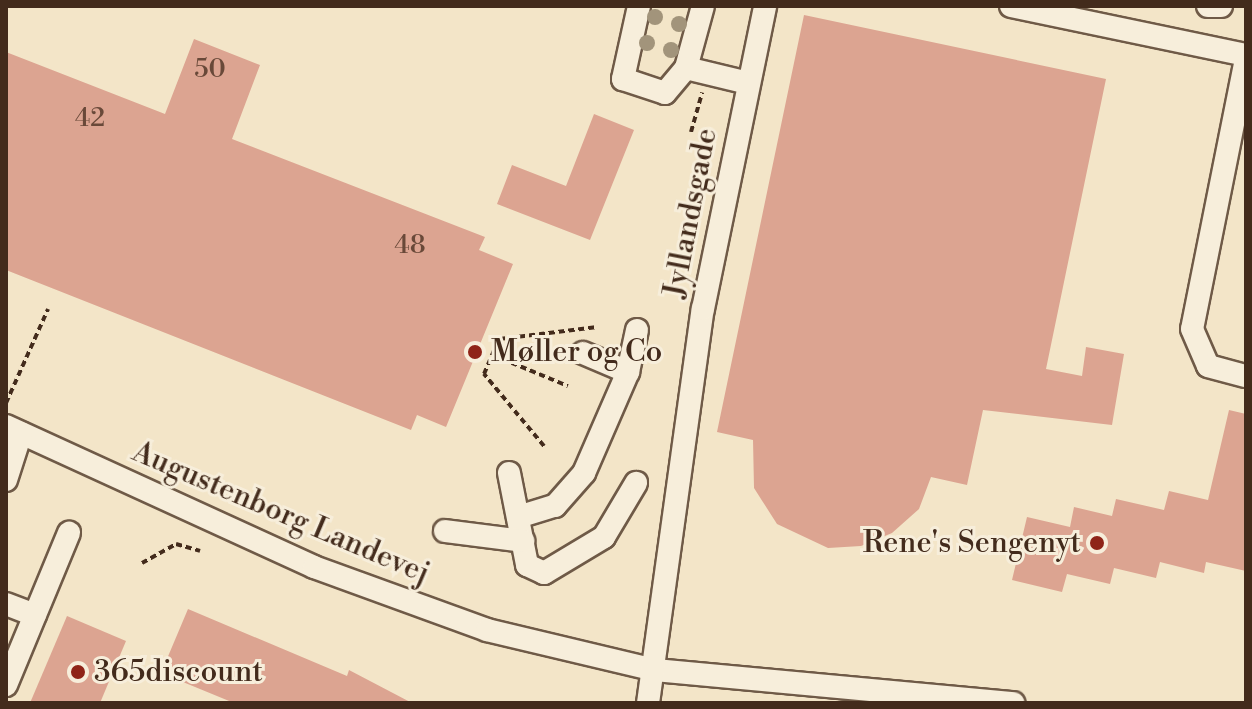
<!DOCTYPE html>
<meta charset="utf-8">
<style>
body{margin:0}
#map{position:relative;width:1252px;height:709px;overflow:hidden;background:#f3e5c8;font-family:"Libre Bodoni",serif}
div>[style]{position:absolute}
.building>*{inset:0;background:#dca491}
.path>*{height:4px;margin-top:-2px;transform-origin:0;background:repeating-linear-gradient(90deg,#432b1c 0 6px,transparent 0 10px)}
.roads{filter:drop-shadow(2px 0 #6f5a47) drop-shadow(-2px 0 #6f5a47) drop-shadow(0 2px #6f5a47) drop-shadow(0 -2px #6f5a47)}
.minor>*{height:22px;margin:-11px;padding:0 11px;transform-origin:11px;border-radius:11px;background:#f7eedb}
.trees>*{width:16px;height:16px;margin:-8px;border-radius:50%;background:#a2947b}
.dots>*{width:22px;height:22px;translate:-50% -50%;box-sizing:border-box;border:4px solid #f7eedb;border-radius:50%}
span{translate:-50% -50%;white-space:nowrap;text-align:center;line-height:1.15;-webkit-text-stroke:6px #f7eedb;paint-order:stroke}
.number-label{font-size:26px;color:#694939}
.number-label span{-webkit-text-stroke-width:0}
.street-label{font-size:30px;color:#432b1c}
.poi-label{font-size:30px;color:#432b1c}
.left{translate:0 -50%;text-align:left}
.right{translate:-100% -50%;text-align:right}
.frame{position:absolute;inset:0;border:8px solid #432b1c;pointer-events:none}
</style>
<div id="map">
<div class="building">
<div style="clip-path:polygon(804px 15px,1106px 79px,1046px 369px,1082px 376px,1086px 347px,1124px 354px,1112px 425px,983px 410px,967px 485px,931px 477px,919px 509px,892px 533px,861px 546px,828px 548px,777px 524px,754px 488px,753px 440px,717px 432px)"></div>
<div style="clip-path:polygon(194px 39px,260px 65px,232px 139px,485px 237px,479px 250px,513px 264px,446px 427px,417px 415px,411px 430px,6px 270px,6px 52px,165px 114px)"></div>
<div style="clip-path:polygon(594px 114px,634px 130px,590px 240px,497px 204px,512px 165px,566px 186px)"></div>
<div style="clip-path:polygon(1229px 410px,1246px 414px,1246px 571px,1206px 562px,1204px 573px,1160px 562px,1156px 578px,1114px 568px,1110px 584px,1067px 574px,1062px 592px,1012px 580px,1027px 517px,1070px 527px,1074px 507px,1112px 516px,1116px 499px,1164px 510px,1169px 491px,1208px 500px)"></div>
<div style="clip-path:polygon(188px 609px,347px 676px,349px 670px,412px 703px,234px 703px,161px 673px)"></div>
<div style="clip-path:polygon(67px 616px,126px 641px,100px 703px,30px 703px)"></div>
</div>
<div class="path">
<div style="left:691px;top:132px;width:41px;rotate:-74.2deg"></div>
<div style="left:493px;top:355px;width:81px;rotate:22.5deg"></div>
<div style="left:6px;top:403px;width:103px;rotate:-65.9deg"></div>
<div style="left:544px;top:446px;width:94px;rotate:-129.8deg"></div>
<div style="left:484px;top:374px;width:38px;rotate:-67deg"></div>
<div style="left:499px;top:339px;width:99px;rotate:-7deg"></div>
<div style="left:142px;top:563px;width:39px;rotate:-29deg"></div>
<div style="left:176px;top:544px;width:25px;rotate:16deg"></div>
</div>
<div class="roads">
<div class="minor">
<div style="left:639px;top:6px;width:75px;rotate:102.4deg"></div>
<div style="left:623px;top:79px;width:44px;rotate:18.4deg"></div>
<div style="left:665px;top:93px;width:33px;rotate:-50deg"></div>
<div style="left:686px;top:68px;width:64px;rotate:-74.7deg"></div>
<div style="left:1011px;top:6px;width:240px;rotate:11.8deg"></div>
<div style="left:1208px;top:6px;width:13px"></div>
<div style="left:1246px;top:59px;width:275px;rotate:101.3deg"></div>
<div style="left:1192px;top:329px;width:40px;rotate:66.6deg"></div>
<div style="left:1208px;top:366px;width:39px;rotate:15deg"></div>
<div style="left:686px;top:68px;width:64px;rotate:13.6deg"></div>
<div style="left:583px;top:353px;width:49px;rotate:22.9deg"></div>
<div style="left:6px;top:426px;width:339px;rotate:24.6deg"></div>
<div style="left:314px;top:567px;width:184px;rotate:20deg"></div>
<div style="left:487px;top:630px;width:173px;rotate:13.4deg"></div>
<div style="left:655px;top:670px;width:360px;rotate:5.3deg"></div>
<div style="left:509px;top:473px;width:94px;rotate:78.9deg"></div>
<div style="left:527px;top:565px;width:19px;rotate:25deg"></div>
<div style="left:544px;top:573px;width:70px;rotate:-31deg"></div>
<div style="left:604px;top:537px;width:63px;rotate:-59.3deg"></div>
<div style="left:6px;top:480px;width:49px;rotate:-72.3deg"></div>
<div style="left:518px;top:517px;width:39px;rotate:-17deg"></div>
<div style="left:555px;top:506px;width:44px;rotate:-48.7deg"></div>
<div style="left:584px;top:473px;width:110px;rotate:-66.5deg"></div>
<div style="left:628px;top:372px;width:43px;rotate:-77.9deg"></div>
<div style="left:445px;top:531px;width:79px;rotate:7.3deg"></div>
<div style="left:6px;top:604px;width:31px;rotate:21deg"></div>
<div style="left:6px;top:685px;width:165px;rotate:-67.5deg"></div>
<div style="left:648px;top:703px;width:398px;rotate:-82.1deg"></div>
<div style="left:703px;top:309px;width:309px;rotate:-78.4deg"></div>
</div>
</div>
<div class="trees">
<div style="left:655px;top:17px"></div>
<div style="left:679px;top:24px"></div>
<div style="left:647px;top:43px"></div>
<div style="left:671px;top:50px"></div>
</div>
<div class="dots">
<div style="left:475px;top:352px;background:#8f2418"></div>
<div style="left:1097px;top:543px;background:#8f2418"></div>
<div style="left:78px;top:672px;background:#8f2418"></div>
</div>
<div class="number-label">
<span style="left:210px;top:70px">50</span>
<span style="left:90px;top:119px">42</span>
<span style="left:410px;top:246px">48</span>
</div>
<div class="street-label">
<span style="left:691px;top:213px;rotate:-79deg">Jyllandsgade</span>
<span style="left:281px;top:513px;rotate:23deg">Augustenborg Landevej</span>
</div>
<div class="poi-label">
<span class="left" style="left:491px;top:352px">Møller og Co</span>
<span class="right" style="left:1081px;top:543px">Rene's Sengenyt</span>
<span class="left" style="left:94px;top:672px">365discount</span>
</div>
<div class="frame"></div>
</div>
